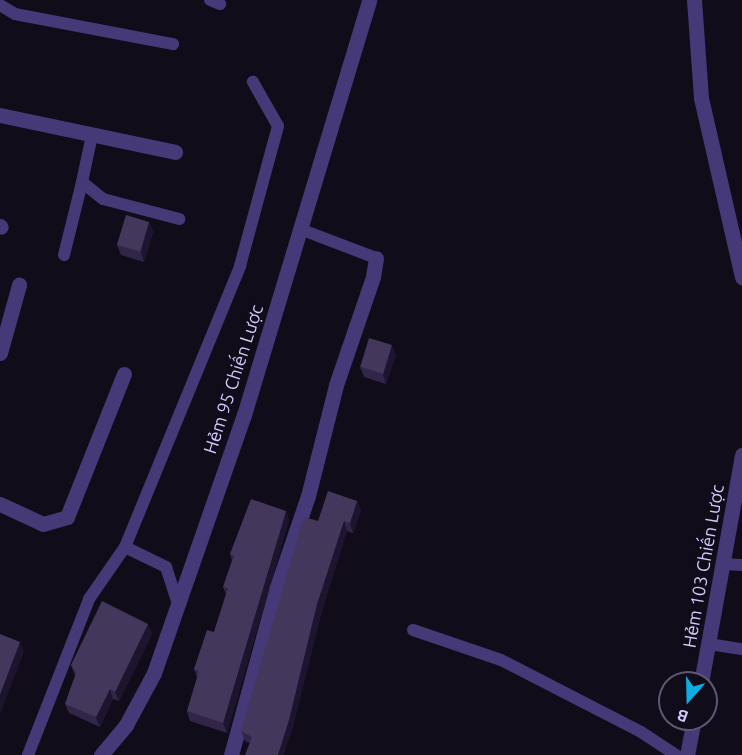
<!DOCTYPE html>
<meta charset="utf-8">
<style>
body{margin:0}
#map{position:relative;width:742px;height:755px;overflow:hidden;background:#110c1a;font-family:Ubuntu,sans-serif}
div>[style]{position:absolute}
.service>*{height:12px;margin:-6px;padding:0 6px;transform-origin:6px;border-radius:6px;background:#453977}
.minor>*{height:15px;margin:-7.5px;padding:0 7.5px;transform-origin:7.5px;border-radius:7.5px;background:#453977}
.wall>*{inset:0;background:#312548}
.shaded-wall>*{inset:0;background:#1d142d}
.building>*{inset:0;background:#43375b;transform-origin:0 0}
span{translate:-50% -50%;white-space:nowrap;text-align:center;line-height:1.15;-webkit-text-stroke:4.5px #110c1a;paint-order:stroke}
.street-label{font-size:18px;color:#d6c8fc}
.north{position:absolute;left:658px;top:671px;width:60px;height:60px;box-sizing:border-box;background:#110c1a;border:2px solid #605774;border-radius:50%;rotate:200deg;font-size:16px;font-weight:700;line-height:24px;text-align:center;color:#d6c8fc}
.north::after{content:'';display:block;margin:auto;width:21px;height:27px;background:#0dace3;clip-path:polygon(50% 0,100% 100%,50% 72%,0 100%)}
</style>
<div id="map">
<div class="service">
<div style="left:210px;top:0;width:11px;rotate:22deg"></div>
<div style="left:0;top:5px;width:17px;rotate:31deg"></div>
<div style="left:15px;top:14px;width:161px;rotate:10.8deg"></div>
<div style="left:92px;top:135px;width:48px;rotate:102deg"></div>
<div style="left:82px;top:182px;width:27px;rotate:39deg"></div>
<div style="left:103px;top:199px;width:79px;rotate:14.7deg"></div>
<div style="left:300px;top:229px;width:81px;rotate:20.9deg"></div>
<div style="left:64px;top:255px;width:75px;rotate:-76.1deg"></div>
<div style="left:125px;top:547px;width:46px;rotate:26deg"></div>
<div style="left:166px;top:567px;width:40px;rotate:72deg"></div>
<div style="left:723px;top:564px;width:19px;rotate:3deg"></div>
<div style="left:413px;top:630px;width:93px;rotate:18.8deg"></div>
<div style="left:501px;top:660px;width:157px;rotate:27.2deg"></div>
<div style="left:641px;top:732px;width:42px;rotate:33.3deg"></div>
<div style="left:709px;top:644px;width:33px;rotate:9deg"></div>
<div style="left:28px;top:755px;width:168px;rotate:-68.6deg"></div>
<div style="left:89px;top:599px;width:63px;rotate:-55.3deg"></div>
<div style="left:125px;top:547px;width:304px;rotate:-67.7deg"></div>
<div style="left:240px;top:266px;width:145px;rotate:-74.8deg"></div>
<div style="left:278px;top:126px;width:51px;rotate:-119.6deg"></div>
</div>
<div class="minor">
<div style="left:694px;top:0;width:98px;rotate:85.9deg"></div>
<div style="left:701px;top:98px;width:184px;rotate:77.1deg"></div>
<div style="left:0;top:115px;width:179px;rotate:11.9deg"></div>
<div style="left:0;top:226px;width:1px;rotate:45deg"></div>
<div style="left:0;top:353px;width:71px;rotate:-74.4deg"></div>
<div style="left:0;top:504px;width:47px;rotate:24.9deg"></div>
<div style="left:43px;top:524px;width:25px;rotate:-16deg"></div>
<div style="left:67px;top:517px;width:154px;rotate:-68.3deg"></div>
<div style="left:701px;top:683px;width:232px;rotate:-79.8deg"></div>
<div style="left:101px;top:755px;width:39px;rotate:-50deg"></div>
<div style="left:126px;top:725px;width:59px;rotate:-61.7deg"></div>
<div style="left:154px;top:673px;width:273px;rotate:-70.8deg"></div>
<div style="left:244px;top:415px;width:433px;rotate:-73.2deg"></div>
<div style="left:231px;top:755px;width:174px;rotate:-74.7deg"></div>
<div style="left:277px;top:587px;width:96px;rotate:-71.2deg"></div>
<div style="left:308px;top:496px;width:114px;rotate:-75.8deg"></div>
<div style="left:336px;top:385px;width:114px;rotate:-71.1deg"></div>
<div style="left:373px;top:277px;width:19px;rotate:-81deg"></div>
<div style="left:687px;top:755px;width:37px;rotate:-79deg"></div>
</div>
<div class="wall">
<div style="clip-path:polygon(149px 222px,153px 232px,144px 262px,121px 255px,117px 245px)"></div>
<div style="clip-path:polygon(392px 345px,396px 355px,386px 384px,364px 377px,360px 367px)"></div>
<div style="clip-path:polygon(357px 501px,361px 510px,353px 533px,347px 531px,321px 614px,292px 730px,249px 743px,245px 741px,241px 731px,318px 521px)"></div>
<div style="clip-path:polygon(286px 511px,289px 520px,227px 733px,190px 721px,187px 711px,197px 678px,194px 669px,214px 632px,226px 594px,223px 587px,232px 560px,230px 554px)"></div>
<div style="clip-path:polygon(148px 624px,152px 634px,119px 701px,113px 699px,100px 727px,69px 713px,65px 704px,75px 676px,71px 665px)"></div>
</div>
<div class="shaded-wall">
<div style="clip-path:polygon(149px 222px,153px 232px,144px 262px,141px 252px)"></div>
<div style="clip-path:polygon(392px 345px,396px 355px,386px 384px,383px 375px)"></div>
<div style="clip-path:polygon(357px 501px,361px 510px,353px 533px,350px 523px)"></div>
<div style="clip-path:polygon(286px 511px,289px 520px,227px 733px,223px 723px)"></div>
<div style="clip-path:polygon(344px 521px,347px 531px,321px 614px,292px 730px,284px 755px,278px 755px,317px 604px)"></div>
<div style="clip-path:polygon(148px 624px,152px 634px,119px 701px,115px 692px)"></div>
<div style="clip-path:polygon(20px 642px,24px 652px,0 714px,0 695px)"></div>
<div style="clip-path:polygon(110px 689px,113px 699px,100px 727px,96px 717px)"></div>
</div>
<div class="building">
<div style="left:126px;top:215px;width:24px;height:31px;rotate:17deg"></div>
<div style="left:369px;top:338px;width:24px;height:30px;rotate:17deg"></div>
<div style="clip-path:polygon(328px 491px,357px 501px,350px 523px,344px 521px,317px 604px,289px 720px,278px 755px,245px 755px,252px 737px,241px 731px,304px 517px,318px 521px)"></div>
<div style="clip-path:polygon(251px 499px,286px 511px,223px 723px,187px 711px,199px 671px,194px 669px,207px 630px,214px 632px,228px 588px,223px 587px,234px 556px,230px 554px)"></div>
<div style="clip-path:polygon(102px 601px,148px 624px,115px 692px,110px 689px,96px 717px,65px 704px,76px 673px,71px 665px)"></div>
<div style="clip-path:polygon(0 634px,20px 642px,0 695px)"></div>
</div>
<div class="street-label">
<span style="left:233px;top:379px;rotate:-72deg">Hẻm 95 Chiến Lược</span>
<span style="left:703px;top:566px;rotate:-80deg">Hẻm 103 Chiến Lược</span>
</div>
<div class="north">B</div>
</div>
